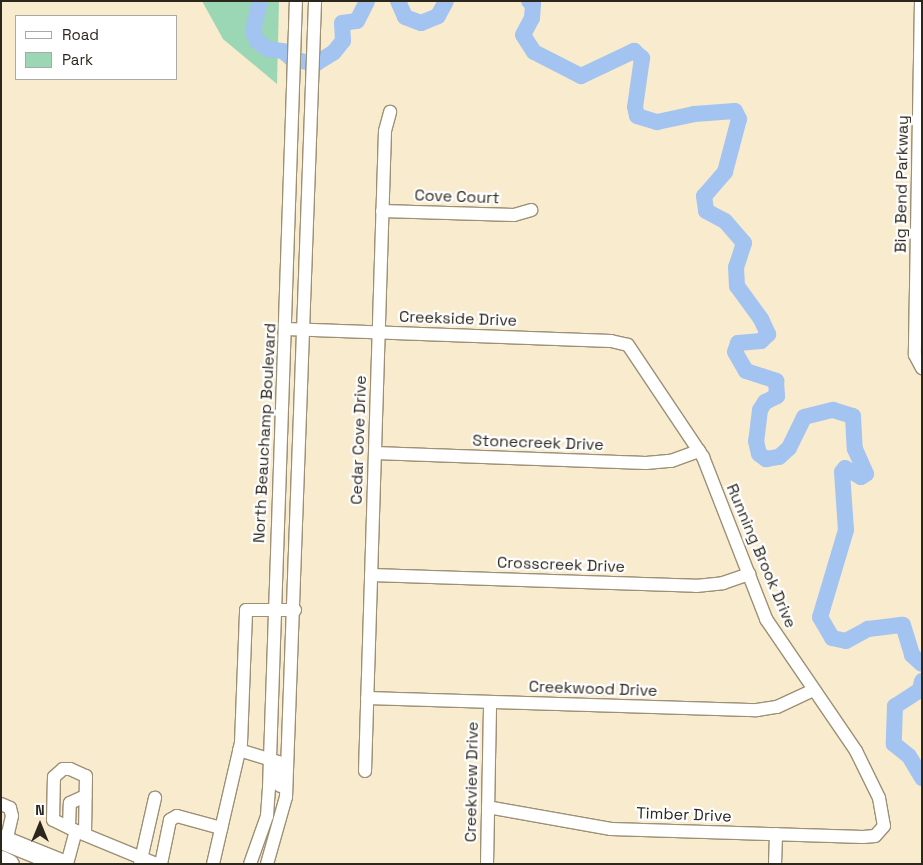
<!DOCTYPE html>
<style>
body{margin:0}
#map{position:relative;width:923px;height:865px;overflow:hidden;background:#f8ebce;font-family:"Space Grotesk",sans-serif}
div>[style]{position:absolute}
.green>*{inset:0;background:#9bd6b5}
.river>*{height:16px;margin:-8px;padding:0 8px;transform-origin:8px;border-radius:8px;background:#a3c3f1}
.roads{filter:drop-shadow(1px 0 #9c9075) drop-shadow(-1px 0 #9c9075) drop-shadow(0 1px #9c9075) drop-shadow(0 -1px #9c9075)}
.minor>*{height:12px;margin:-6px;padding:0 6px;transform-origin:6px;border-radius:6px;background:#fff}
.highway>*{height:19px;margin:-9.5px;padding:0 9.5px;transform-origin:9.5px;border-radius:9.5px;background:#fff}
span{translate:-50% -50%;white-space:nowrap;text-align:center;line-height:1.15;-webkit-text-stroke:4.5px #fff;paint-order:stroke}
.street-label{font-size:16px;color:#2c271d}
.frame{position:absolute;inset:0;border:2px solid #2c271d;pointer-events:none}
.legend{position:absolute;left:15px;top:15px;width:162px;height:65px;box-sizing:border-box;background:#fff;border:1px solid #aba9a5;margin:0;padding:6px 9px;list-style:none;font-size:15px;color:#2c271d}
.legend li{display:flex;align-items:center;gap:10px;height:25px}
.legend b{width:25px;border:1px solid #aba9a5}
.north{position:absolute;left:15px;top:800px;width:50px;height:50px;-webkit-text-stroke:4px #fff;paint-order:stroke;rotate:0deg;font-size:14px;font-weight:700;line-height:20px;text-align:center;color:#2c271d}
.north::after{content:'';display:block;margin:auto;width:18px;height:22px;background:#2c271d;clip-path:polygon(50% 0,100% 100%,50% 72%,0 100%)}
</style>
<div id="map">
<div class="green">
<div style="clip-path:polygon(202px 1px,279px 1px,277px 84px,223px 39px)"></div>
</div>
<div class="river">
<div style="left:260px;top:1px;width:31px;rotate:103deg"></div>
<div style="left:253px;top:31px;width:11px;rotate:68deg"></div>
<div style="left:257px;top:41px;width:14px;rotate:36deg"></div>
<div style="left:268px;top:49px;width:15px;rotate:8deg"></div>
<div style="left:283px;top:51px;width:12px;rotate:42deg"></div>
<div style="left:292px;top:59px;width:24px;rotate:12deg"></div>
<div style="left:315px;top:64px;width:22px;rotate:-32deg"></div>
<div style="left:334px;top:52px;width:14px;rotate:-51deg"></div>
<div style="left:343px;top:41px;width:18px;rotate:-93deg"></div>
<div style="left:342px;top:23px;width:15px;rotate:-8deg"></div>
<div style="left:357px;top:21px;width:22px;rotate:-63deg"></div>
<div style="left:398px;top:1px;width:17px;rotate:66deg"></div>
<div style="left:405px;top:17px;width:17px;rotate:21deg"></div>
<div style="left:421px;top:23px;width:18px;rotate:-22deg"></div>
<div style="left:438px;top:16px;width:17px;rotate:-62deg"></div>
<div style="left:529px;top:1px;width:5px;rotate:37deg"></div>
<div style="left:533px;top:4px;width:14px;rotate:94deg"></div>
<div style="left:532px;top:18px;width:19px;rotate:118deg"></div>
<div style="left:523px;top:35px;width:20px;rotate:57deg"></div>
<div style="left:534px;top:52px;width:53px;rotate:27.1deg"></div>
<div style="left:581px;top:76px;width:59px;rotate:-25.3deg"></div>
<div style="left:634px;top:51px;width:11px;rotate:41deg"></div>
<div style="left:642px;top:58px;width:49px;rotate:98.1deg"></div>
<div style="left:635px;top:107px;width:9px;rotate:77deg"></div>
<div style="left:637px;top:116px;width:21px;rotate:17deg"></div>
<div style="left:657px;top:122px;width:38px;rotate:-12deg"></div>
<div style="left:694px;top:114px;width:41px;rotate:-4.2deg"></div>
<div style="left:735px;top:111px;width:9px;rotate:63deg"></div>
<div style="left:739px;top:119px;width:55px;rotate:104.8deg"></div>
<div style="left:725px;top:172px;width:32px;rotate:131deg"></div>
<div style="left:704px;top:196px;width:15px;rotate:82deg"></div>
<div style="left:706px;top:211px;width:21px;rotate:28deg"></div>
<div style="left:725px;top:221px;width:29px;rotate:49deg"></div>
<div style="left:744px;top:243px;width:25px;rotate:108deg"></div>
<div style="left:736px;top:267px;width:19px;rotate:87deg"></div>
<div style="left:737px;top:286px;width:41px;rotate:54deg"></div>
<div style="left:761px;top:319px;width:17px;rotate:65deg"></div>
<div style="left:768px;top:334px;width:10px;rotate:135deg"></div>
<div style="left:761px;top:341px;width:23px;rotate:175deg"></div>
<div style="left:738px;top:343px;width:9px;rotate:108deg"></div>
<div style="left:735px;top:352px;width:22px;rotate:60deg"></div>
<div style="left:746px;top:371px;width:32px;rotate:18deg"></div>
<div style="left:776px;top:381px;width:15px;rotate:86deg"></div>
<div style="left:777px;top:396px;width:13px;rotate:153deg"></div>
<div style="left:765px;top:402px;width:9px;rotate:122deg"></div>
<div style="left:760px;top:410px;width:31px;rotate:97deg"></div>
<div style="left:756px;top:441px;width:13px;rotate:77deg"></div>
<div style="left:759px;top:454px;width:9px;rotate:36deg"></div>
<div style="left:766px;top:459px;width:13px;rotate:-9deg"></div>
<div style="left:779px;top:457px;width:13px;rotate:-42deg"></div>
<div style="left:789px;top:448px;width:34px;rotate:-64deg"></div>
<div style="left:804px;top:417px;width:30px;rotate:-14deg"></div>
<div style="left:833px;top:410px;width:21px;rotate:17deg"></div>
<div style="left:853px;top:416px;width:33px;rotate:87deg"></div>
<div style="left:855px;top:449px;width:27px;rotate:66deg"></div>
<div style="left:866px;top:474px;width:6px;rotate:149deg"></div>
<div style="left:861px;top:477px;width:18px;rotate:-151deg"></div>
<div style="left:845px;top:468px;width:5px;rotate:127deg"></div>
<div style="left:842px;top:472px;width:58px;rotate:86.1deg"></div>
<div style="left:846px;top:530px;width:91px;rotate:106.6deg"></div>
<div style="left:820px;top:617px;width:24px;rotate:60deg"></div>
<div style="left:832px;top:638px;width:14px;rotate:12deg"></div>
<div style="left:846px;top:641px;width:25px;rotate:-29deg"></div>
<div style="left:868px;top:629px;width:35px;rotate:-7deg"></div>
<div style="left:903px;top:625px;width:31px;rotate:73deg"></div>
<div style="left:912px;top:655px;width:13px;rotate:42deg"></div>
<div style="left:922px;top:681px;width:9px;rotate:103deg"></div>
<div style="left:920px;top:690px;width:30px;rotate:147deg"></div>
<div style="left:895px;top:706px;width:38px;rotate:92deg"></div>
<div style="left:894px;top:744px;width:19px;rotate:39deg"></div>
<div style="left:909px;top:756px;width:26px;rotate:59deg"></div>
</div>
<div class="roads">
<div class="minor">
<div style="left:921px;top:1px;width:354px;rotate:91deg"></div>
<div style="left:915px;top:355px;width:15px;rotate:62deg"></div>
<div style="left:382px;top:211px;width:132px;rotate:1.7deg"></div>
<div style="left:514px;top:215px;width:18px;rotate:-16deg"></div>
<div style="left:286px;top:329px;width:325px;rotate:2.1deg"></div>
<div style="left:611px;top:341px;width:17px;rotate:13deg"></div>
<div style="left:628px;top:345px;width:135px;rotate:56.2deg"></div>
<div style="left:703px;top:457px;width:174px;rotate:68.7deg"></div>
<div style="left:766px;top:619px;width:160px;rotate:55.7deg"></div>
<div style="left:856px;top:751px;width:52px;rotate:63.9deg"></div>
<div style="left:879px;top:798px;width:28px;rotate:80deg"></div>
<div style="left:884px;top:826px;width:13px;rotate:132deg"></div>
<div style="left:875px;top:836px;width:12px;rotate:175deg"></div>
<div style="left:863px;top:837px;width:252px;rotate:-178.2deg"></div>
<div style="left:611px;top:829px;width:125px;rotate:-169.9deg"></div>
<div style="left:375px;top:453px;width:271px;rotate:2.1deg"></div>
<div style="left:646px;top:463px;width:25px;rotate:-5deg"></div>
<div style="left:671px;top:461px;width:30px;rotate:-20deg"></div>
<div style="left:371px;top:575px;width:325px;rotate:1.9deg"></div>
<div style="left:696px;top:586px;width:27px;rotate:-6deg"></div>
<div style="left:723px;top:583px;width:28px;rotate:-19deg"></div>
<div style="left:367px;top:698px;width:390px;rotate:1.8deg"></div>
<div style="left:757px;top:710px;width:20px;rotate:-9deg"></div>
<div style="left:777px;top:707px;width:40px;rotate:-25deg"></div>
<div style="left:239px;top:750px;width:41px;rotate:17.1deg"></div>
<div style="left:278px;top:762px;width:24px;rotate:85deg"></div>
<div style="left:365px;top:771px;width:640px;rotate:-88.21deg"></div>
<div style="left:385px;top:131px;width:20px;rotate:-75deg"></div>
<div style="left:1px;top:804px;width:10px;rotate:24deg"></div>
<div style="left:10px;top:808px;width:8px;rotate:76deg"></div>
<div style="left:12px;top:816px;width:26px;rotate:103deg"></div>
<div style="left:69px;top:827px;width:24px;rotate:-88deg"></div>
<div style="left:70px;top:803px;width:17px;rotate:-25deg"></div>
<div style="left:76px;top:831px;width:25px;rotate:-154deg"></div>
<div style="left:53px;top:820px;width:43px;rotate:-88.7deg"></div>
<div style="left:54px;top:777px;width:12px;rotate:-42deg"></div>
<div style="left:63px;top:769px;width:7px"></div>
<div style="left:70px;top:769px;width:17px;rotate:24deg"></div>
<div style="left:86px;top:776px;width:58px;rotate:91deg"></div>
<div style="left:67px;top:864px;width:34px;rotate:-75deg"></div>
<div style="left:76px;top:831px;width:87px;rotate:22.4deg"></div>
<div style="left:140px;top:864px;width:68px;rotate:-77.2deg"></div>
<div style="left:161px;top:864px;width:45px;rotate:-78.4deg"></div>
<div style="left:170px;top:820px;width:8px;rotate:-30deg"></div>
<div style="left:177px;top:816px;width:46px;rotate:15.3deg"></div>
<div style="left:213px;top:864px;width:124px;rotate:-77deg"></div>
<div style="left:241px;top:743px;width:133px;rotate:-87.8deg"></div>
<div style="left:246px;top:610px;width:49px"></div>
<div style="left:250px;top:864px;width:51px;rotate:-70.5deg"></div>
<div style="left:267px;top:816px;width:28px;rotate:-86deg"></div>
<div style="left:269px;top:788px;width:787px;rotate:-88.04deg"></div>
<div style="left:267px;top:864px;width:70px;rotate:-74.2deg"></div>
<div style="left:286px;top:797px;width:797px;rotate:-87.91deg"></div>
<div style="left:487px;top:864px;width:162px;rotate:-88.9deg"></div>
<div style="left:775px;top:864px;width:30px;rotate:-88deg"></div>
</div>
<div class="highway">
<div style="left:1px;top:839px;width:67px;rotate:22deg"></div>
<div style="left:1px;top:860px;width:9px;rotate:27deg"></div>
</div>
</div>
<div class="street-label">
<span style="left:902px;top:184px;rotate:-89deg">Big Bend Parkway</span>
<span style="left:457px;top:197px;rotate:2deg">Cove Court</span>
<span style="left:458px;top:319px;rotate:2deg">Creekside Drive</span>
<span style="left:265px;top:433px;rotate:-87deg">North Beauchamp Boulevard</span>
<span style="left:359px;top:440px;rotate:-88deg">Cedar Cove Drive</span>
<span style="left:538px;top:443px;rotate:2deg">Stonecreek Drive</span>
<span style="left:761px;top:556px;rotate:67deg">Running Brook Drive</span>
<span style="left:561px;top:565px;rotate:2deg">Crosscreek Drive</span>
<span style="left:593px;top:689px;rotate:2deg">Creekwood Drive</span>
<span style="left:472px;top:782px;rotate:-89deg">Creekview Drive</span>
<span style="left:684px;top:815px;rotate:2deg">Timber Drive</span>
</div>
<div class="frame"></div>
<ul class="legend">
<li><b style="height:6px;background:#fff"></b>Road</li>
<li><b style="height:14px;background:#9bd6b5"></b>Park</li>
</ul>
<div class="north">N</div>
</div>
